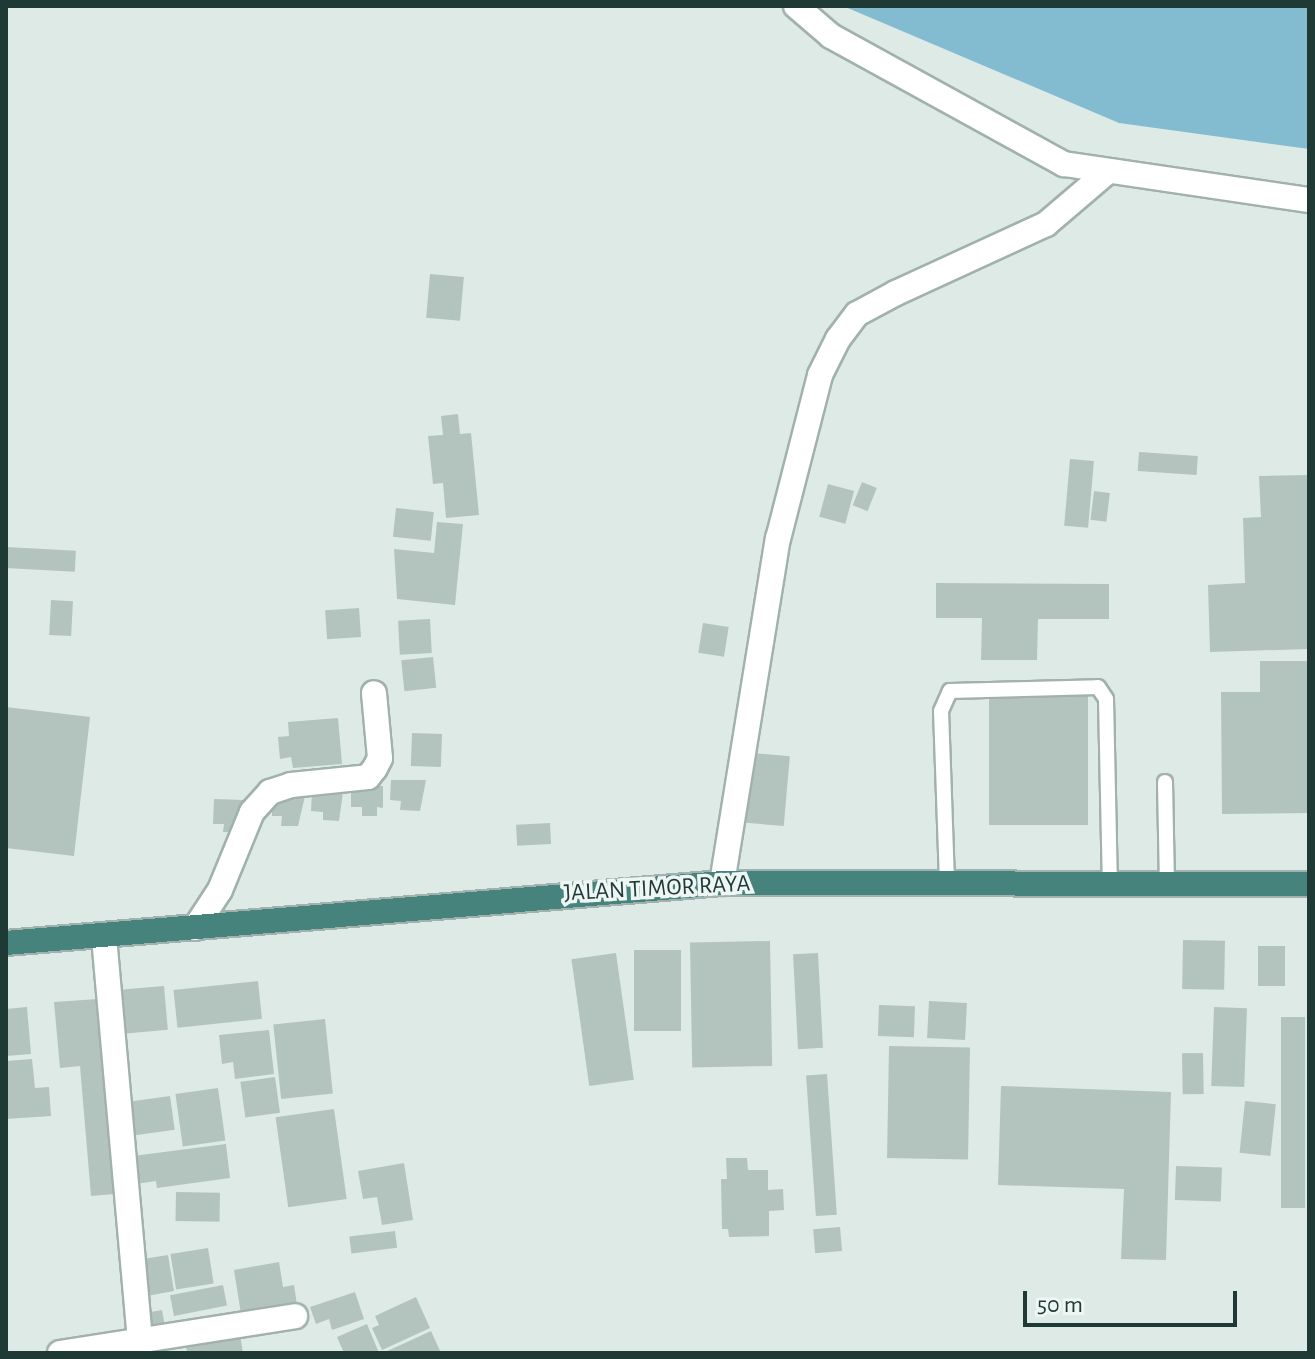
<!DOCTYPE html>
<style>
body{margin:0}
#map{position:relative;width:1315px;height:1359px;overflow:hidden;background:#deeae6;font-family:"Alegreya Sans",sans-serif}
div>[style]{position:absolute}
.water>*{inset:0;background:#83bcd1}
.building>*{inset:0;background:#b3c4bf;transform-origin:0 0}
.roads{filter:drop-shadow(2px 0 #a1b1ad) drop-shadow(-2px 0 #a1b1ad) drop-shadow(0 2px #a1b1ad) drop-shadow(0 -2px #a1b1ad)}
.service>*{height:14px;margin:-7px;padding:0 7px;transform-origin:7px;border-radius:7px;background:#fff}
.minor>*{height:24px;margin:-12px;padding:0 12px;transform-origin:12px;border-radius:12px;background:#fff}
.trunk>*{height:24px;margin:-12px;padding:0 12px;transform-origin:12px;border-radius:12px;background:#46837c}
span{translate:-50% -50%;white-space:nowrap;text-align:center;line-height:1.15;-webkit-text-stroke:7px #eef6f3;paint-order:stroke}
.street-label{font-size:24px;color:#1f3935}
.frame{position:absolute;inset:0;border:8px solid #1f3935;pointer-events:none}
.scale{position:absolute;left:1023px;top:1291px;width:214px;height:36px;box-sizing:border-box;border:4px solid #1f3935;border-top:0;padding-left:10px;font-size:24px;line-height:28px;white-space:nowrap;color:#1f3935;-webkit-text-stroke:6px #eef6f3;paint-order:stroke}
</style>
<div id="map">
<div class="water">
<div style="clip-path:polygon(843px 6px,1309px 6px,1309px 149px,1119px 123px)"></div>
</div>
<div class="building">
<div style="left:430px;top:274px;width:34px;height:44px;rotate:5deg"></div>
<div style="clip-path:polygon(458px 414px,460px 434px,471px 433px,479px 515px,446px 518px,443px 483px,433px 484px,428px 436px,443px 435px,441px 416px)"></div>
<div style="left:1139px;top:452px;width:59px;height:19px;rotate:4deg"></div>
<div style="left:1070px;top:459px;width:24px;height:67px;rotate:5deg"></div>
<div style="clip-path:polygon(1309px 475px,1309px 649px,1210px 652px,1208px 585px,1245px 583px,1243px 518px,1261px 517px,1259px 476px)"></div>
<div style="left:862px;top:482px;width:16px;height:25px;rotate:22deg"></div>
<div style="left:828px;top:484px;width:27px;height:34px;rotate:15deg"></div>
<div style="left:1094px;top:491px;width:16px;height:29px;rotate:7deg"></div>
<div style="left:396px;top:508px;width:38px;height:29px;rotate:6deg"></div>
<div style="clip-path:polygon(437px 522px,463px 524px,455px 605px,397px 599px,394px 549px,434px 553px)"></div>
<div style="left:6px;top:547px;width:70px;height:21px;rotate:3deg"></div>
<div style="clip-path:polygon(936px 583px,1109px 584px,1109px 619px,1038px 619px,1037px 660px,981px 660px,982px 618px,936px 618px)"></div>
<div style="left:51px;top:600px;width:22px;height:35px;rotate:3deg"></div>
<div style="left:359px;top:608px;width:29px;height:34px;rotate:86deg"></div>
<div style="left:430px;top:619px;width:34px;height:32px;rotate:87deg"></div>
<div style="left:703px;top:623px;width:26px;height:30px;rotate:9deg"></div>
<div style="left:433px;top:657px;width:31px;height:32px;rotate:84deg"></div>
<div style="clip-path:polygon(1260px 661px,1309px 661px,1309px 813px,1222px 814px,1221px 692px,1260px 692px)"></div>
<div style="left:989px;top:696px;width:99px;height:129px"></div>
<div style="clip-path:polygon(6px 707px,90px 717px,74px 856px,6px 848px)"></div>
<div style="clip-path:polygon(338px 718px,342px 764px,293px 768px,291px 757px,280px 759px,278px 737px,289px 736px,288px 722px)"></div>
<div style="left:412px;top:733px;width:30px;height:33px;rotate:2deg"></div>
<div style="left:752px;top:753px;width:38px;height:70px;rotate:5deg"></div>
<div style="clip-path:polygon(391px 780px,426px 780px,420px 811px,400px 810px,401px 801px,390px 800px)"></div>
<div style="clip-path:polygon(351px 785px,383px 786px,383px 808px,377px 807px,377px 816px,362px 816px,362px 807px,351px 807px)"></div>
<div style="clip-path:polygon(312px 791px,343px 792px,339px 821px,323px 820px,323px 812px,311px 811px)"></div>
<div style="clip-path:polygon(272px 796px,305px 796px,298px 826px,281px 826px,282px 816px,272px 816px)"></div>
<div style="clip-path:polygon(214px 799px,244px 800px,238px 832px,223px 832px,224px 824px,213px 824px)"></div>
<div style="left:550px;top:823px;width:21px;height:34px;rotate:87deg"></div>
<div style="left:1183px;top:940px;width:42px;height:49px;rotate:1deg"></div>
<div style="left:770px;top:941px;width:125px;height:80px;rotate:89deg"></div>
<div style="left:1258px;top:946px;width:27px;height:40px"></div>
<div style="left:634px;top:950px;width:47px;height:81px"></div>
<div style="left:616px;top:953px;width:128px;height:45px;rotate:82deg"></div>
<div style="left:818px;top:953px;width:95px;height:25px;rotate:87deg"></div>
<div style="left:258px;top:981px;width:38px;height:85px;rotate:84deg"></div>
<div style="left:164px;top:986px;width:44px;height:47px;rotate:85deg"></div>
<div style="clip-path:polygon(98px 999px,114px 1194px,91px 1196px,80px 1066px,60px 1068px,54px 1002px)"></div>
<div style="left:929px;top:1001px;width:38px;height:37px;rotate:3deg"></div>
<div style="left:879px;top:1005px;width:36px;height:31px;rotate:2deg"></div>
<div style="clip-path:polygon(27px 1007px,31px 1054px,6px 1056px,6px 1009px)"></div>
<div style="left:1214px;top:1007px;width:33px;height:79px;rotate:2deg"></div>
<div style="left:1281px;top:1017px;width:24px;height:191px"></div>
<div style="left:325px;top:1019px;width:75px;height:52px;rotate:84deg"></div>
<div style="clip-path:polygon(269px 1030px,274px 1074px,235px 1079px,233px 1062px,222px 1064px,219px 1035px)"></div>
<div style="left:889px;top:1046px;width:81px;height:112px;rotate:1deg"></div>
<div style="left:1203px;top:1053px;width:41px;height:21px;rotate:89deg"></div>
<div style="clip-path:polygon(32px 1059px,35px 1088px,49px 1087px,51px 1116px,6px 1119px,6px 1061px)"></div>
<div style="left:827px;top:1074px;width:141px;height:21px;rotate:86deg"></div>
<div style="left:275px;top:1077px;width:36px;height:35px;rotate:82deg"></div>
<div style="clip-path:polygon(1001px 1086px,1171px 1092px,1166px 1260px,1121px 1259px,1124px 1189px,998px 1185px)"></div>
<div style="left:218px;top:1088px;width:53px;height:43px;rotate:82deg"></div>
<div style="left:170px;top:1096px;width:34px;height:49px;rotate:82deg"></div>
<div style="left:1245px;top:1101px;width:31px;height:52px;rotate:6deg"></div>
<div style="left:334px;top:1109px;width:91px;height:59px;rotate:82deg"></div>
<div style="clip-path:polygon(226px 1144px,230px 1178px,157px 1188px,156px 1181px,136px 1184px,133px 1156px)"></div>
<div style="clip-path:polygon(726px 1158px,747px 1158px,748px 1170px,768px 1170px,768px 1190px,783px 1189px,784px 1210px,769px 1211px,769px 1236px,729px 1237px,728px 1229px,722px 1229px,721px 1179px,727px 1179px)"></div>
<div style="clip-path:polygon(404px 1163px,413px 1220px,382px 1225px,377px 1197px,363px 1199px,358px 1171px)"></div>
<div style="left:1176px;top:1166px;width:46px;height:34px;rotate:2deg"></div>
<div style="left:176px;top:1192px;width:44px;height:29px;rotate:1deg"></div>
<div style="left:840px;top:1227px;width:24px;height:27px;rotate:85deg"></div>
<div style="left:395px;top:1231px;width:17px;height:46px;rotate:83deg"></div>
<div style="left:208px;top:1248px;width:36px;height:38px;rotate:81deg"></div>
<div style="clip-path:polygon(168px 1255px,174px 1291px,147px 1296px,130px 1261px)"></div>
<div style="clip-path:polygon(279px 1262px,283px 1287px,294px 1285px,297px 1305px,241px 1314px,234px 1270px)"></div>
<div style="left:223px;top:1285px;width:21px;height:54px;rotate:79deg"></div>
<div style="clip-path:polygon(355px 1292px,364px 1319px,332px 1330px,329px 1319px,316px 1324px,310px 1307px)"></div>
<div style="clip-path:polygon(416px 1297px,430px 1328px,382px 1350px,372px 1328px,379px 1325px,375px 1316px)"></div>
<div style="left:162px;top:1310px;width:23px;height:23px;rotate:80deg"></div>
<div style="clip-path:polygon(367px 1324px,379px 1353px,344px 1353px,337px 1337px)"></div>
<div style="clip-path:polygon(431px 1331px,441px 1353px,383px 1353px)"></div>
<div style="clip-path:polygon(240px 1335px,243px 1353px,187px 1353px,186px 1345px)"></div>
</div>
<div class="roads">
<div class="service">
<div style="left:1165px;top:782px;width:101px;rotate:88.9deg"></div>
<div style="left:947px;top:882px;width:171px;rotate:-92deg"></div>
<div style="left:941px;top:711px;width:22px;rotate:-66deg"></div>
<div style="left:950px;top:691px;width:148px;rotate:-1.5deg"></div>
<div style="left:1098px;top:687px;width:14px;rotate:56deg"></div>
<div style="left:1106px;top:699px;width:186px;rotate:88.8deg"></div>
</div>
<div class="minor">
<div style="left:796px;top:6px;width:46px;rotate:40.6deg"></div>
<div style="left:831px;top:36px;width:266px;rotate:28.8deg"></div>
<div style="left:1064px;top:164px;width:248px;rotate:8.4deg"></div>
<div style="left:722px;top:883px;width:349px;rotate:-80.8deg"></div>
<div style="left:778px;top:539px;width:169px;rotate:-75.6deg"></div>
<div style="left:820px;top:375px;width:40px;rotate:-63.4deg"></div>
<div style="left:838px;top:339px;width:31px;rotate:-53deg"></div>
<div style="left:857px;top:314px;width:44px;rotate:-28.3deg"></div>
<div style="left:896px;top:293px;width:165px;rotate:-24.7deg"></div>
<div style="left:1046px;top:224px;width:80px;rotate:-40.4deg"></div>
<div style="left:195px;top:928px;width:45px;rotate:-56.7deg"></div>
<div style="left:220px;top:890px;width:84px;rotate:-67.7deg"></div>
<div style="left:252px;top:812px;width:27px;rotate:-48deg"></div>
<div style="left:270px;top:792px;width:22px;rotate:-18deg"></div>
<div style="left:291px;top:785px;width:77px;rotate:-5.9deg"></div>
<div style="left:368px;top:777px;width:11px;rotate:-52deg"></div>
<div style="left:375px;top:768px;width:11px;rotate:-63deg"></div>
<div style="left:380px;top:758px;width:65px;rotate:-95.3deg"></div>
<div style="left:104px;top:937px;width:406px;rotate:84.9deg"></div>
<div style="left:60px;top:1353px;width:238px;rotate:-8.9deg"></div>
</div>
<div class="trunk">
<div style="left:6px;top:943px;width:719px;rotate:-4.79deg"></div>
<div style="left:722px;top:883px;width:587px;rotate:0.1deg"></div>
</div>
</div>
<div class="street-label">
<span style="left:657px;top:889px;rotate:-3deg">JALAN TIMOR RAYA</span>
</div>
<div class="frame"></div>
<div class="scale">50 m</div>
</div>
